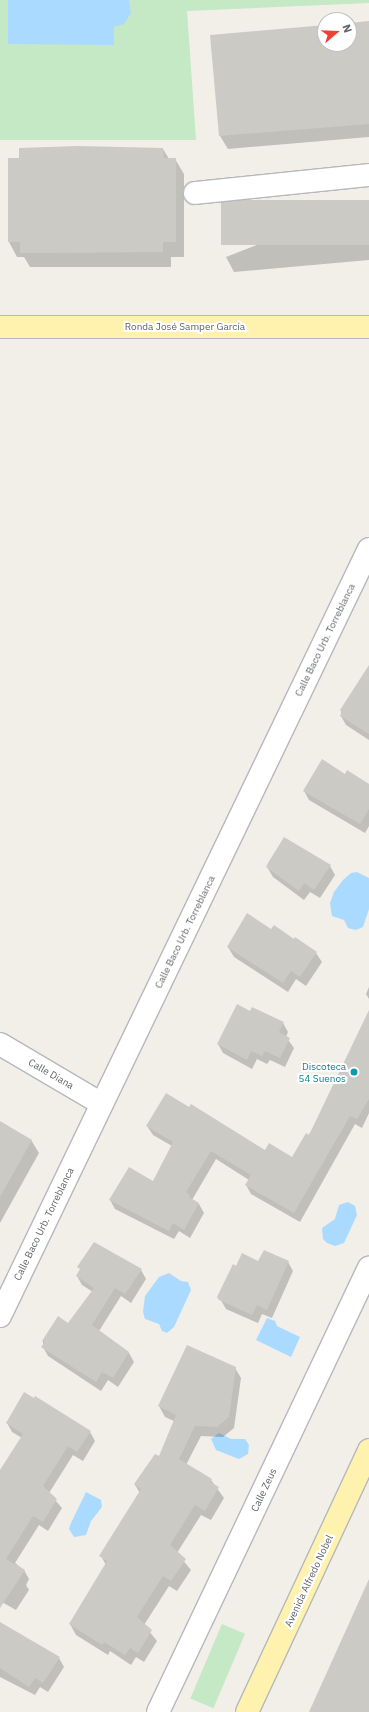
<!DOCTYPE html>
<meta charset="utf-8">
<style>
body{margin:0}
#map{position:relative;width:369px;height:1712px;overflow:hidden;background:#f1efe8;font-family:"IBM Plex Sans",sans-serif}
div>[style]{position:absolute}
.green>*{inset:0;background:#c5e8c5;transform-origin:0 0}
.water>*{inset:0;background:#aadaff}
.shadow>*{inset:0;background:#0003}
.building>*{inset:0;background:#cccac5;transform-origin:0 0}
.roads{filter:drop-shadow(1px 0 #b5b8bc) drop-shadow(-1px 0 #b5b8bc) drop-shadow(0 1px #b5b8bc) drop-shadow(0 -1px #b5b8bc)}
.minor>*{height:22px;margin:-11px;padding:0 11px;transform-origin:11px;border-radius:11px;background:#fff}
.major>*{height:22px;margin:-11px;padding:0 11px;transform-origin:11px;border-radius:11px;background:#fff2af}
.dots>*{width:11px;height:11px;translate:-50% -50%;box-sizing:border-box;border:2px solid #fff;border-radius:50%}
span{translate:-50% -50%;white-space:nowrap;text-align:center;line-height:1.15;-webkit-text-stroke:4px #fff;paint-order:stroke}
.street-label{font-size:10px;color:#5f6368}
.culture-label{font-size:10px;color:#0d838f}
.right{translate:-100% -50%;text-align:right}
.north{position:absolute;left:317px;top:12px;width:40px;height:40px;box-sizing:border-box;background:#fff;border:1px solid #bfc1c3;border-radius:50%;rotate:71deg;font-size:11px;font-weight:700;line-height:16px;text-align:center;color:#5f6368}
.north::after{content:'';display:block;margin:auto;width:14px;height:18px;background:#ea4335;clip-path:polygon(50% 0,100% 100%,50% 72%,0 100%)}
</style>
<div id="map">
<div class="green">
<div style="clip-path:polygon(0 0,369px 0,369px 3px,187px 11px,196px 140px,0 140px)"></div>
<div style="left:222px;top:1624px;width:25px;height:81px;rotate:23deg"></div>
</div>
<div class="water">
<div style="clip-path:polygon(8px 0,129px 0,131px 13px,124px 24px,114px 27px,114px 45px,8px 44px)"></div>
<div style="clip-path:polygon(357px 872px,369px 878px,369px 909px,363px 927px,356px 930px,348px 928px,344px 920px,332px 916px,330px 903px,334px 892px,343px 880px,351px 873px)"></div>
<div style="clip-path:polygon(348px 1202px,355px 1206px,357px 1215px,344px 1243px,335px 1246px,327px 1243px,323px 1239px,322px 1228px,335px 1219px,339px 1205px)"></div>
<div style="clip-path:polygon(169px 1273px,181px 1281px,188px 1282px,191px 1290px,174px 1327px,167px 1333px,162px 1331px,159px 1324px,145px 1319px,143px 1312px,145px 1296px,159px 1277px)"></div>
<div style="clip-path:polygon(267px 1318px,275px 1321px,277px 1326px,300px 1337px,291px 1357px,256px 1340px)"></div>
<div style="clip-path:polygon(219px 1433px,231px 1439px,245px 1439px,249px 1445px,248px 1454px,239px 1459px,216px 1450px,211px 1439px)"></div>
<div style="clip-path:polygon(86px 1492px,101px 1500px,102px 1507px,91px 1521px,86px 1535px,74px 1537px,69px 1529px,71px 1523px)"></div>
</div>
<div class="shadow">
<div style="clip-path:polygon(349px 24px,369px 57px,369px 137px,228px 149px,220px 136px,325px 26px,325px 44px,349px 44px)"></div>
<div style="clip-path:polygon(163px 149px,169px 159px,175px 159px,184px 174px,184px 257px,171px 257px,171px 267px,30px 267px,24px 257px,17px 257px,9px 242px,20px 159px)"></div>
<div style="clip-path:polygon(369px 201px,369px 260px,234px 272px,226px 257px)"></div>
<div style="clip-path:polygon(369px 693px,369px 740px,346px 725px,341px 716px,341px 710px)"></div>
<div style="clip-path:polygon(345px 776px,369px 785px,369px 826px,365px 833px,309px 800px,304px 791px)"></div>
<div style="clip-path:polygon(284px 838px,330px 866px,335px 875px,320px 898px,310px 892px,304px 900px,273px 877px,267px 867px,268px 863px)"></div>
<div style="clip-path:polygon(271px 930px,316px 953px,322px 962px,306px 986px,296px 979px,288px 992px,234px 957px,228px 947px)"></div>
<div style="clip-path:polygon(369px 987px,369px 999px,366px 994px)"></div>
<div style="clip-path:polygon(251px 1012px,283px 1023px,288px 1032px,286px 1037px,294px 1048px,285px 1067px,270px 1060px,267px 1064px,257px 1059px,252px 1069px,223px 1053px,218px 1044px)"></div>
<div style="clip-path:polygon(369px 1046px,369px 1113px,362px 1128px,355px 1124px,300px 1222px,251px 1194px,246px 1185px,249px 1180px,216px 1159px,192px 1200px,199px 1204px,204px 1213px,190px 1238px,179px 1231px,174px 1239px,115px 1209px,110px 1200px,153px 1182px,172px 1146px,153px 1135px,147px 1126px,293px 1158px)"></div>
<div style="clip-path:polygon(0 1123px,31px 1140px,39px 1153px,0 1223px)"></div>
<div style="clip-path:polygon(259px 1262px,288px 1262px,293px 1271px,272px 1318px,262px 1314px,258px 1323px,226px 1309px,219px 1297px,236px 1267px)"></div>
<div style="clip-path:polygon(79px 1267px,141px 1270px,146px 1279px,131px 1303px,121px 1296px,99px 1331px,129px 1353px,134px 1362px,118px 1387px,108px 1380px,101px 1391px,48px 1356px,43px 1347px,43px 1341px,68px 1324px,93px 1292px,82px 1285px,77px 1276px,81px 1270px)"></div>
<div style="clip-path:polygon(235px 1368px,241px 1378px,234px 1428px,223px 1437px,201px 1436px,186px 1465px,211px 1480px,224px 1498px,211px 1520px,201px 1515px,177px 1553px,191px 1570px,177px 1591px,169px 1586px,144px 1625px,157px 1641px,144px 1662px,136px 1657px,131px 1665px,110px 1651px,108px 1655px,76px 1635px,70px 1624px,106px 1565px,101px 1556px,140px 1493px,135px 1485px,155px 1455px,159px 1458px,174px 1421px,165px 1417px,159px 1406px)"></div>
<div style="clip-path:polygon(7px 1423px,90px 1432px,95px 1441px,83px 1461px,73px 1455px,49px 1493px,62px 1508px,48px 1531px,39px 1525px,15px 1563px,24px 1570px,29px 1579px,26px 1585px,29px 1590px,16px 1610px,0 1601px,0 1471px,22px 1438px,12px 1432px)"></div>
<div style="clip-path:polygon(0 1644px,59px 1658px,64px 1667px,48px 1692px,40px 1687px,35px 1695px,0 1677px)"></div>
</div>
<div class="building">
<div style="clip-path:polygon(369px 21px,369px 124px,219px 136px,210px 35px,325px 25px,325px 44px,349px 44px,349px 23px)"></div>
<div style="clip-path:polygon(78px 146px,163px 148px,164px 158px,176px 158px,176px 242px,163px 242px,163px 252px,54px 253px,20px 253px,20px 242px,8px 242px,8px 158px,19px 158px,19px 148px)"></div>
<div style="left:369px;top:200px;width:45px;height:148px;rotate:90deg"></div>
<div style="clip-path:polygon(369px 665px,369px 734px,340px 716px,342px 712px,340px 710px)"></div>
<div style="clip-path:polygon(322px 759px,345px 774px,347px 770px,369px 784px,369px 809px,360px 824px,303px 791px)"></div>
<div style="clip-path:polygon(284px 837px,331px 865px,314px 890px,304px 883px,299px 891px,266px 867px)"></div>
<div style="clip-path:polygon(247px 913px,271px 929px,274px 925px,294px 939px,295px 937px,317px 952px,300px 977px,291px 971px,283px 983px,227px 947px)"></div>
<div style="clip-path:polygon(237px 1004px,250px 1011px,252px 1007px,284px 1022px,279px 1032px,290px 1038px,280px 1058px,265px 1051px,262px 1056px,251px 1051px,247px 1060px,217px 1044px)"></div>
<div style="clip-path:polygon(369px 1010px,369px 1099px,357px 1119px,350px 1116px,294px 1213px,245px 1185px,251px 1175px,211px 1151px,186px 1192px,190px 1195px,189px 1197px,199px 1203px,184px 1230px,173px 1223px,169px 1231px,109px 1200px,129px 1167px,153px 1181px,173px 1142px,146px 1126px,166px 1093px,189px 1107px,191px 1104px,265px 1150px,269px 1143px,292px 1157px,306px 1133px,309px 1135px)"></div>
<div style="clip-path:polygon(0 1121px,32px 1140px,0 1197px)"></div>
<div style="clip-path:polygon(94px 1242px,142px 1269px,125px 1294px,115px 1288px,92px 1325px,129px 1352px,113px 1378px,102px 1372px,96px 1382px,41px 1347px,45px 1342px,42px 1341px,58px 1316px,68px 1323px,94px 1288px,76px 1276px,80px 1269px,77px 1267px)"></div>
<div style="clip-path:polygon(264px 1250px,289px 1261px,267px 1310px,257px 1305px,252px 1315px,219px 1300px,217px 1297px,233px 1264px,236px 1266px,242px 1253px,258px 1261px)"></div>
<div style="clip-path:polygon(187px 1345px,236px 1367px,229px 1417px,217px 1427px,195px 1426px,179px 1459px,212px 1479px,210px 1482px,219px 1487px,205px 1511px,195px 1505px,170px 1545px,186px 1559px,171px 1581px,163px 1576px,137px 1617px,152px 1630px,138px 1653px,130px 1648px,125px 1655px,104px 1642px,102px 1645px,69px 1624px,107px 1561px,99px 1556px,141px 1489px,134px 1484px,155px 1454px,159px 1456px,176px 1415px,158px 1406px)"></div>
<div style="clip-path:polygon(24px 1392px,34px 1398px,35px 1396px,91px 1431px,77px 1452px,68px 1446px,43px 1486px,57px 1499px,43px 1522px,33px 1516px,6px 1559px,25px 1570px,0 1608px,0 1470px,23px 1434px,6px 1423px)"></div>
<div style="clip-path:polygon(369px 1579px,369px 1712px,309px 1712px)"></div>
<div style="clip-path:polygon(0 1622px,60px 1657px,43px 1683px,35px 1678px,29px 1687px,0 1668px)"></div>
</div>
<div class="roads">
<div class="minor">
<div style="left:195px;top:193px;width:175px;rotate:-5.9deg"></div>
<div style="left:0;top:1044px;width:118px;rotate:30.5deg"></div>
<div style="left:0;top:1316px;width:851px;rotate:-64.31deg"></div>
<div style="left:158px;top:1712px;width:492px;rotate:-64.6deg"></div>
</div>
<div class="major">
<div style="left:0;top:327px;width:369px"></div>
<div style="left:247px;top:1712px;width:289px;rotate:-65deg"></div>
</div>
</div>
<div class="dots">
<div style="left:354px;top:1072px;background:#0f9aa8"></div>
</div>
<div class="street-label">
<span style="left:185px;top:327px">Ronda José Samper García</span>
<span style="left:325px;top:640px;rotate:-64deg">Calle Baco Urb. Torreblanca</span>
<span style="left:185px;top:932px;rotate:-64deg">Calle Baco Urb. Torreblanca</span>
<span style="left:51px;top:1074px;rotate:30deg">Calle Diana</span>
<span style="left:44px;top:1224px;rotate:-64deg">Calle Baco Urb. Torreblanca</span>
<span style="left:264px;top:1490px;rotate:-65deg">Calle Zeus</span>
<span style="left:309px;top:1581px;rotate:-65deg">Avenida Alfredo Nobel</span>
</div>
<div class="culture-label">
<span class="right" style="left:346px;top:1072px">Discoteca<br>54 Suenos</span>
</div>
<div class="north">N</div>
</div>
